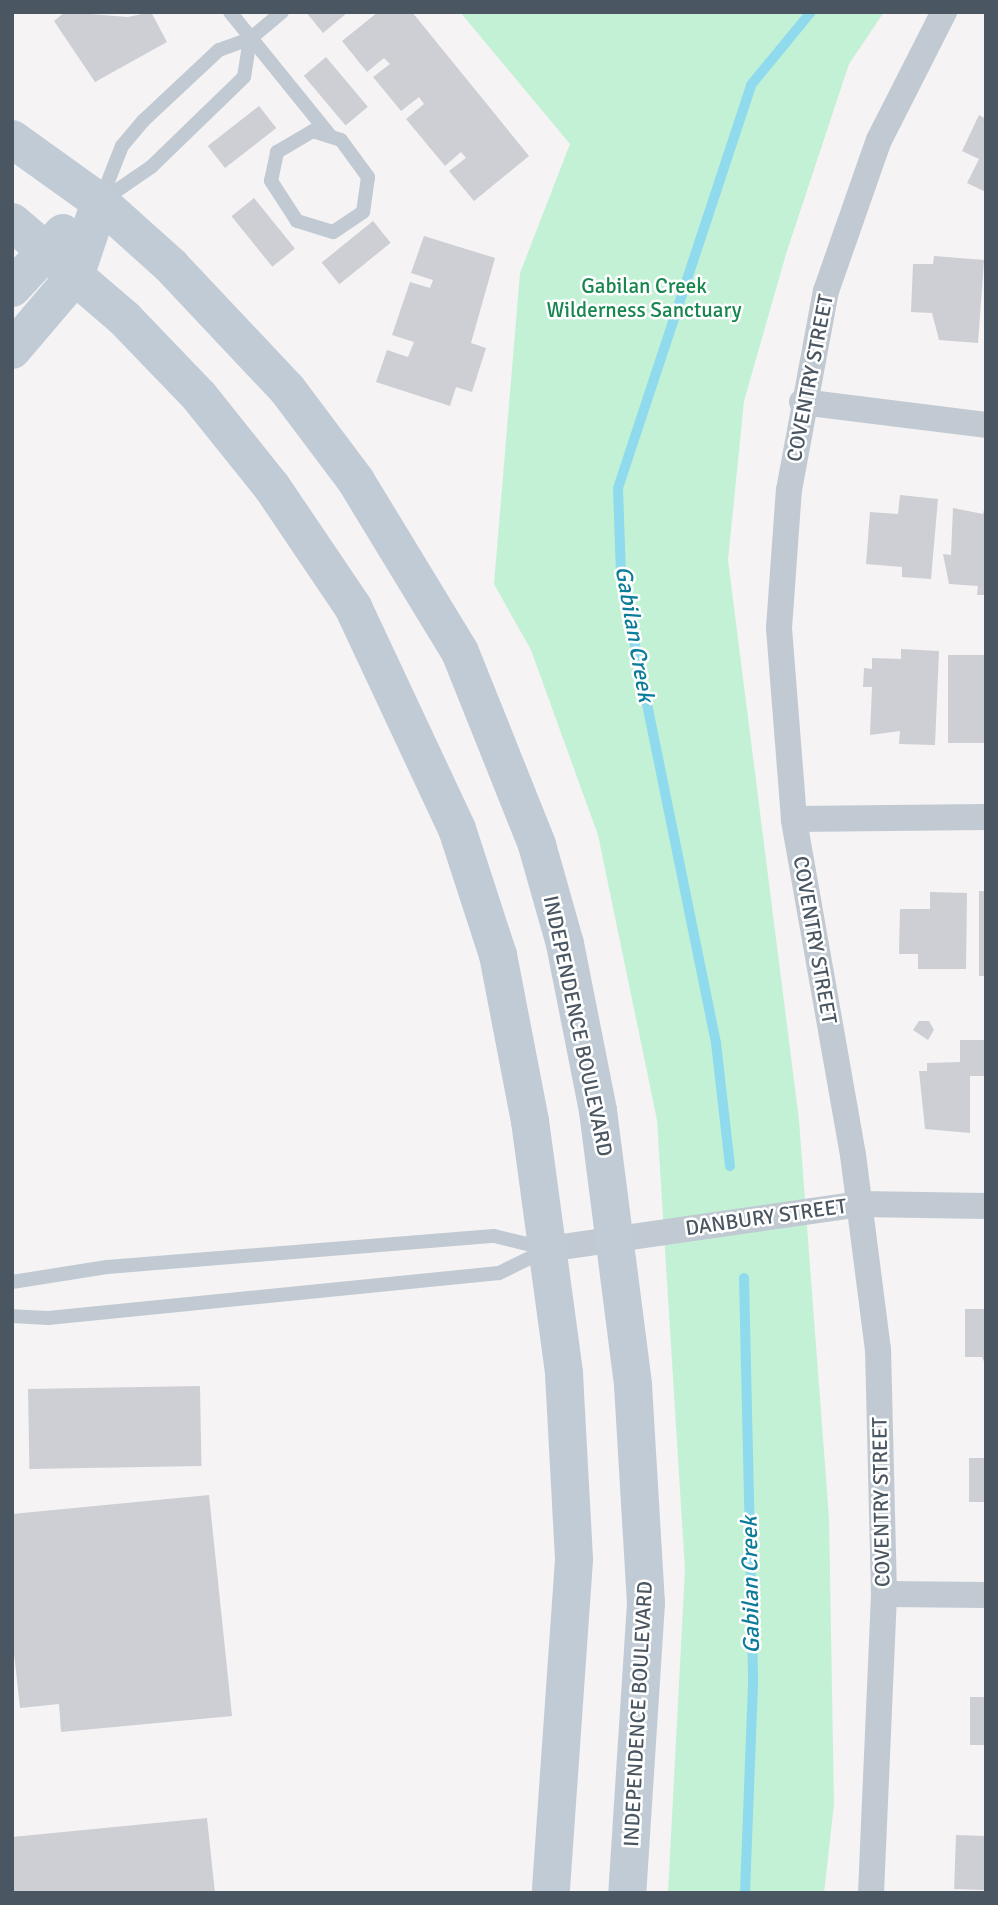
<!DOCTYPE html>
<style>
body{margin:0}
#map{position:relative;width:998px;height:1905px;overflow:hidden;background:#f5f3f3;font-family:Signika,sans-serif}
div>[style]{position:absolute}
.green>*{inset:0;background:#c3f1d5}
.stream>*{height:10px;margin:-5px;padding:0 5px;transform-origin:5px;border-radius:5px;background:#90daee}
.building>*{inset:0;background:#cdcfd5;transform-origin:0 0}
.lane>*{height:14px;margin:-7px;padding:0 7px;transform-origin:7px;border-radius:7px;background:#c1cad2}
.street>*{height:26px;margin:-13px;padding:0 13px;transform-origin:13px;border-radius:13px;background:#c1cad2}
.secondary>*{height:38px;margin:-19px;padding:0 19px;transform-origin:19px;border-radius:19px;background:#c1cbd6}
span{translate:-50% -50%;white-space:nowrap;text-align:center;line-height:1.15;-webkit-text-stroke:5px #fff;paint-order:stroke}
.park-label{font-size:21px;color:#17864f}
.street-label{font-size:21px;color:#4a5661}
.water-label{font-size:23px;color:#0c7c9b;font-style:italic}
.frame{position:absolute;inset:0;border:14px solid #4a5661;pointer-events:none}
</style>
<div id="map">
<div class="green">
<div style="clip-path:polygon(460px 12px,884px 12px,849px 64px,786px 254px,744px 401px,728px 560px,799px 1120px,829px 1518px,834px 1804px,824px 1893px,668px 1893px,685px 1570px,657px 1120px,598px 835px,531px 650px,494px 584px,520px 273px,570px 144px)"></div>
</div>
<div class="stream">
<div style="left:730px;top:1166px;width:124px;rotate:-96.5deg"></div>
<div style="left:716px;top:1043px;width:478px;rotate:-101.5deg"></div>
<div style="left:621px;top:575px;width:87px;rotate:-92deg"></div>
<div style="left:618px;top:488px;width:424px;rotate:-71.7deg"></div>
<div style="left:751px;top:85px;width:94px;rotate:-50.6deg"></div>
<div style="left:744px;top:1278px;width:406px;rotate:88.7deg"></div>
<div style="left:753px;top:1684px;width:209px;rotate:92.2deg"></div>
</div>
<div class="building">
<div style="clip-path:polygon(65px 12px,128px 17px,151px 12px,167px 42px,95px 82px,54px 21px)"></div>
<div style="clip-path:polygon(306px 12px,348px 12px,323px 33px)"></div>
<div style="clip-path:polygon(378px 12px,412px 12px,529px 156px,474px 201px,449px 171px,466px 158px,461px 152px,445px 166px,406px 119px,424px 104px,419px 97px,401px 111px,373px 77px,390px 64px,384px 58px,367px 72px,342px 41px)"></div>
<div style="left:326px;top:57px;width:65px;height:29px;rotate:50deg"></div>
<div style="left:259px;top:106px;width:28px;height:65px;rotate:52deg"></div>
<div style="clip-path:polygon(979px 115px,986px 119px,986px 192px,967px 183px,979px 159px,962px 151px)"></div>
<div style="left:254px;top:198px;width:65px;height:29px;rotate:51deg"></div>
<div style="left:373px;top:221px;width:28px;height:66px;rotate:51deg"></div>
<div style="clip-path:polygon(424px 236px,495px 258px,471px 343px,486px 348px,472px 392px,456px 387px,450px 406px,376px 382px,387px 350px,408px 357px,414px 342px,392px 335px,410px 282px,430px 288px,433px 280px,411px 273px)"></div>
<div style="clip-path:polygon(934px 256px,984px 260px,978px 343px,939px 340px,932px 313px,911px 312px,913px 264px,933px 264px)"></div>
<div style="clip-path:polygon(900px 495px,938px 499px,931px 579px,902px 577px,902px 567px,866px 564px,870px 512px,898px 514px)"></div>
<div style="clip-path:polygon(986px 501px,986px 595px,977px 595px,978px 586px,949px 584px,943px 554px,951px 555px,953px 508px,983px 514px)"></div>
<div style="clip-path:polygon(901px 649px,939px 651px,935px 745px,899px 744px,900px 731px,870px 735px,872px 687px,863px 687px,864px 668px,872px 669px,872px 658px,901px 659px)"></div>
<div style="left:948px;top:655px;width:37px;height:88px"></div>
<div style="left:979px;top:891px;width:7px;height:85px"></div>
<div style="clip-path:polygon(930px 892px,967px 893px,966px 969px,918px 969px,918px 954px,899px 954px,900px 909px,930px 909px)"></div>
<div style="clip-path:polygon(919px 1021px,929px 1021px,934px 1030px,928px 1040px,913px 1030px)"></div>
<div style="clip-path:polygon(960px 1040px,986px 1040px,986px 1076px,970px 1076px,970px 1133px,925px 1129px,919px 1071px,927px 1071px,927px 1063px,960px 1062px)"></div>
<div style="clip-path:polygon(965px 1309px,986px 1309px,986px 1366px,982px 1357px,965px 1357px)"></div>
<div style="left:200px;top:1386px;width:80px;height:172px;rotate:89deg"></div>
<div style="left:969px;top:1458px;width:17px;height:44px"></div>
<div style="clip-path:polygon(209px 1495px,232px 1716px,61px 1732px,59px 1704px,20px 1708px,12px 1635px,12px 1514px)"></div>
<div style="left:970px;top:1697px;width:16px;height:48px"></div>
<div style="clip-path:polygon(207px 1818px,215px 1893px,12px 1893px,12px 1837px)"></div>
<div style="left:956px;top:1835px;width:30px;height:54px;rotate:2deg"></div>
</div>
<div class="lane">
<div style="left:230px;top:12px;width:156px;rotate:51deg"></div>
<div style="left:250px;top:39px;width:38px;rotate:99deg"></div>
<div style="left:244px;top:77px;width:129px;rotate:135.9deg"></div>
<div style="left:151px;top:167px;width:62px;rotate:145.5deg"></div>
<div style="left:100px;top:202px;width:60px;rotate:-68.6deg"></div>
<div style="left:122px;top:146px;width:33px;rotate:-50deg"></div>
<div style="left:143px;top:121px;width:104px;rotate:-43.1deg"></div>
<div style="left:219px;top:50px;width:33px;rotate:-20deg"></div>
<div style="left:250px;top:39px;width:42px;rotate:-40.2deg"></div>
<div style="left:313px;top:131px;width:29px;rotate:18deg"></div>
<div style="left:341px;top:140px;width:46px;rotate:53.9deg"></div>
<div style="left:368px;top:177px;width:35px;rotate:98deg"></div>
<div style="left:363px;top:212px;width:36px;rotate:146deg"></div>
<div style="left:333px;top:232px;width:38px;rotate:-163deg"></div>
<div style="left:297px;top:221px;width:48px;rotate:-123deg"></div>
<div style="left:271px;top:181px;width:30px;rotate:-78deg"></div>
<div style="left:277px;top:152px;width:42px;rotate:-30.3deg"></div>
<div style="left:12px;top:1282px;width:96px;rotate:-9deg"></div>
<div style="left:107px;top:1267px;width:388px;rotate:-4.6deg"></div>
<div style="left:494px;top:1236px;width:56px;rotate:13.5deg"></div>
<div style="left:548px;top:1249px;width:55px;rotate:153.9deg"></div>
<div style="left:499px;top:1273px;width:453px;rotate:174.3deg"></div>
<div style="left:48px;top:1318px;width:36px;rotate:-177deg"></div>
</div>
<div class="street">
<div style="left:802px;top:402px;width:185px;rotate:7.1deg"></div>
<div style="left:794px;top:819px;width:192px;rotate:-0.6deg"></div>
<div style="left:548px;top:1249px;width:315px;rotate:-8.2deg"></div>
<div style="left:860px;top:1204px;width:126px;rotate:0.9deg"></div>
<div style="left:884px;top:1594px;width:102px;rotate:0.6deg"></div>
<div style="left:871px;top:1893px;width:299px;rotate:-87.5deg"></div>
<div style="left:884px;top:1594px;width:244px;rotate:-91.4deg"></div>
<div style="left:878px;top:1350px;width:197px;rotate:-97.3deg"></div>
<div style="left:853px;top:1155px;width:341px;rotate:-100deg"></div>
<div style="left:794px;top:819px;width:192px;rotate:-94.5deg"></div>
<div style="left:779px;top:628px;width:138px;rotate:-85.9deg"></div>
<div style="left:789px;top:490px;width:202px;rotate:-79.5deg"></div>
<div style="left:826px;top:291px;width:160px;rotate:-70.7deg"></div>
<div style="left:879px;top:140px;width:144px;rotate:-63.1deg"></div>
</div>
<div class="secondary">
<div style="left:12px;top:139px;width:108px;rotate:35.6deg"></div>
<div style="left:100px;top:202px;width:96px;rotate:42deg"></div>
<div style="left:171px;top:266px;width:169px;rotate:46.7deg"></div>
<div style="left:287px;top:389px;width:115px;rotate:53.1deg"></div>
<div style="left:356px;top:481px;width:200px;rotate:58.7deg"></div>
<div style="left:460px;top:652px;width:208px;rotate:68.2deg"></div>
<div style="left:537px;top:845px;width:103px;rotate:74.2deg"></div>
<div style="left:565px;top:944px;width:170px;rotate:78.8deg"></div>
<div style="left:598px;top:1111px;width:276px;rotate:82.7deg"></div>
<div style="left:633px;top:1385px;width:218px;rotate:86.6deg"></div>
<div style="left:646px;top:1603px;width:291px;rotate:93.7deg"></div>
<div style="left:12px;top:222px;width:149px;rotate:40.6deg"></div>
<div style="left:125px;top:319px;width:107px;rotate:46.1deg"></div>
<div style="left:199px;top:396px;width:117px;rotate:51.3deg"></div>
<div style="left:272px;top:487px;width:145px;rotate:56deg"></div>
<div style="left:353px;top:607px;width:245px;rotate:64.9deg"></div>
<div style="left:457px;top:829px;width:133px;rotate:72deg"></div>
<div style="left:498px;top:955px;width:169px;rotate:79.1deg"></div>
<div style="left:530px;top:1121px;width:255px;rotate:82.3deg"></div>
<div style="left:564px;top:1374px;width:186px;rotate:86.9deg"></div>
<div style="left:574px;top:1560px;width:334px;rotate:94deg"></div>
<div style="left:12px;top:288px;width:75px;rotate:-47.2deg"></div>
<div style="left:12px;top:350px;width:97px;rotate:-49.6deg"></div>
<div style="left:75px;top:276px;width:78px;rotate:-71.3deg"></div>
</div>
<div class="park-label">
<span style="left:644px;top:298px">Gabilan Creek<br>Wilderness Sanctuary</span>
</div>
<div class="street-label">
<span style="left:810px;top:378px;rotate:-79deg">COVENTRY STREET</span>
<span style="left:815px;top:940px;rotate:80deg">COVENTRY STREET</span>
<span style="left:578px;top:1026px;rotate:78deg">INDEPENDENCE BOULEVARD</span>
<span style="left:766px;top:1217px;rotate:-8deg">DANBURY STREET</span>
<span style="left:881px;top:1502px;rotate:-91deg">COVENTRY STREET</span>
<span style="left:638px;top:1714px;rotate:-87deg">INDEPENDENCE BOULEVARD</span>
</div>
<div class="water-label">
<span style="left:634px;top:634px;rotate:80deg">Gabilan Creek</span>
<span style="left:751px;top:1585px;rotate:-91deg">Gabilan Creek</span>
</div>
<div class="frame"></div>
</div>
